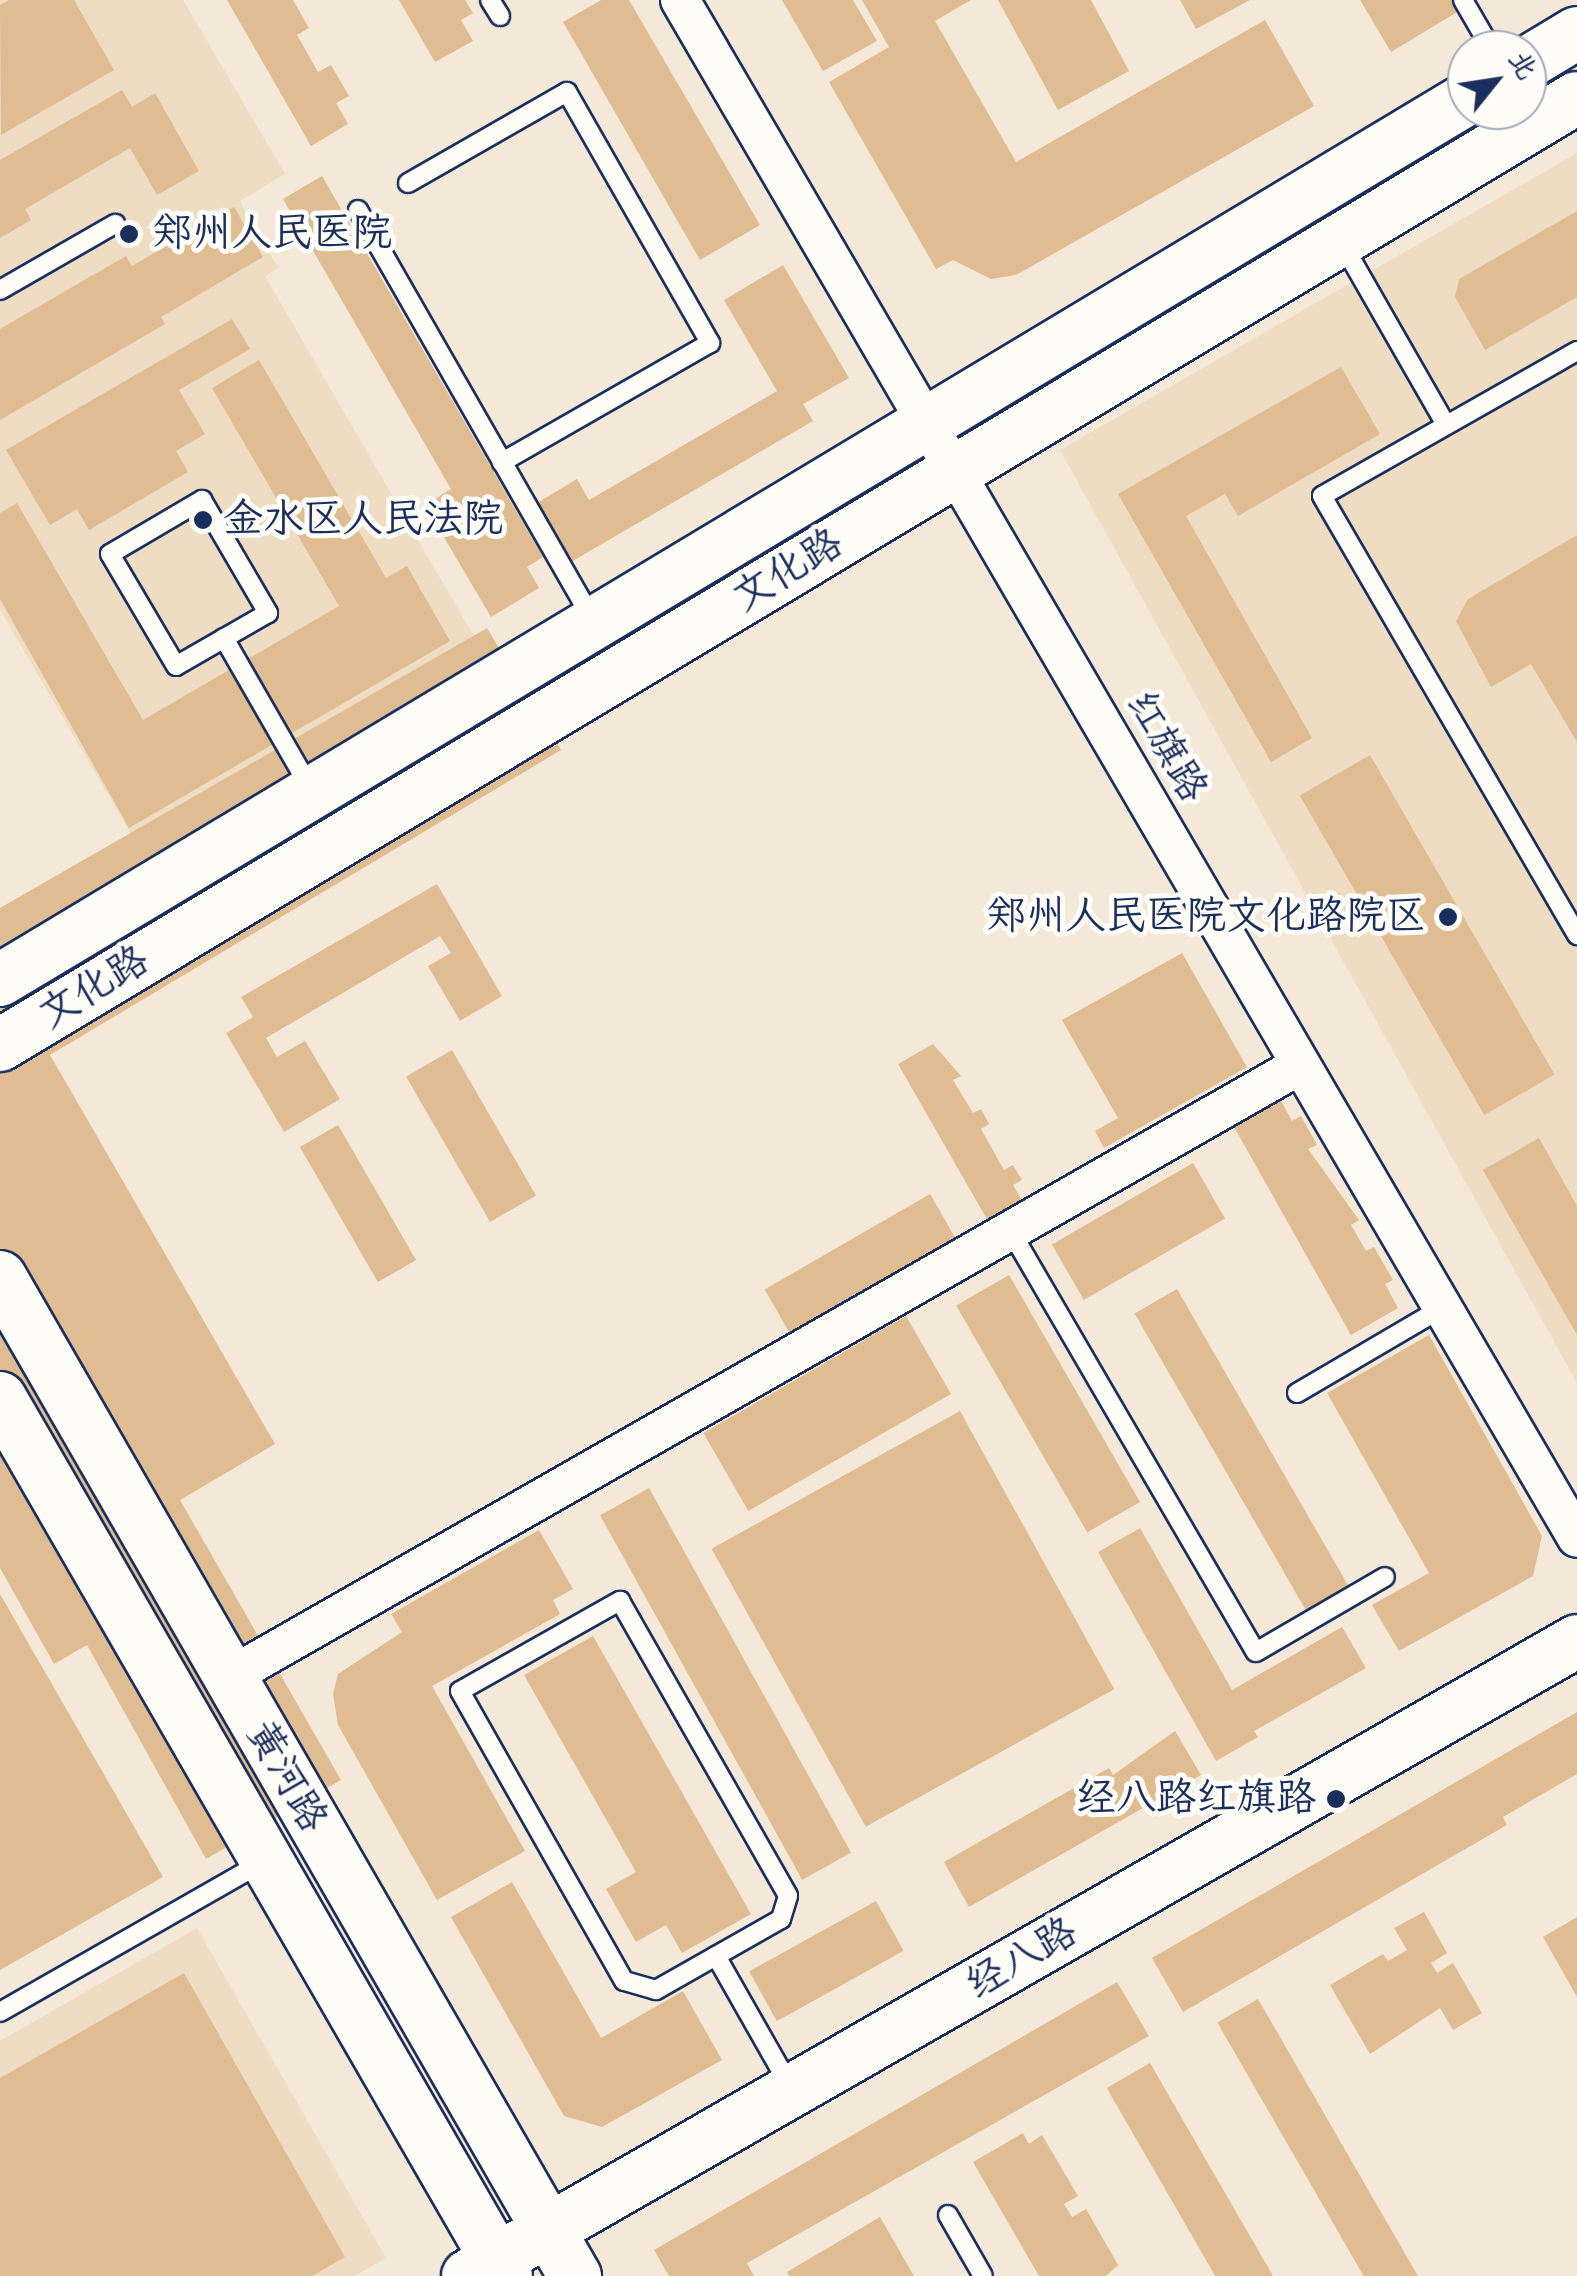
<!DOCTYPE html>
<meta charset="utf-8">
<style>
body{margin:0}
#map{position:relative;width:1577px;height:2276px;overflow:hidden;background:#f4e9d8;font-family:Mynerve,"LXGW WenKai TC",sans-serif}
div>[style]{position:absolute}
.built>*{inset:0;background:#eedcc3}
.building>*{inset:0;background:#dfbc91;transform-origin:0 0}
.roads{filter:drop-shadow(2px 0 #1b2f5e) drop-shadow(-2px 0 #1b2f5e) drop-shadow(0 2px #1b2f5e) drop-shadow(0 -2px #1b2f5e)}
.lane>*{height:18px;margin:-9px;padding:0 9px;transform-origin:9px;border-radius:9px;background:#fdfcf7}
.street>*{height:38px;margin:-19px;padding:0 19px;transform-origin:19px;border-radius:19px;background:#fdfcf7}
.secondary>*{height:52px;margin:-26px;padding:0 26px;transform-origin:26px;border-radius:26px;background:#fdfcf7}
.dots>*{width:28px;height:28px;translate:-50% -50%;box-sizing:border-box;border:5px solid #fdfcf7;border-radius:50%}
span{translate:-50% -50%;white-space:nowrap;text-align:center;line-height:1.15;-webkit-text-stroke:10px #fdfcf7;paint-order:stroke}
.poi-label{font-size:40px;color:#1b2f5e}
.left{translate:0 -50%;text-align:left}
.right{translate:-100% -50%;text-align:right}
.street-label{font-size:40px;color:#1b2f5e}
.north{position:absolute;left:1447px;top:30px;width:100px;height:100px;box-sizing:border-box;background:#fdfcf7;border:2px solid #a3aaba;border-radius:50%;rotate:60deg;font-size:28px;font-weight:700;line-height:40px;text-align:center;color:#1b2f5e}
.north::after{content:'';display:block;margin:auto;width:35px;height:45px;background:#1b2f5e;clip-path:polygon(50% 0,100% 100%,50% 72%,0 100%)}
</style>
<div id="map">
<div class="built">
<div style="clip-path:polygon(0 0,183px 0,285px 174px,240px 201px,278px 268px,265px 276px,476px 640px,134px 839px,0 610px)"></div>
<div style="clip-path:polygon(1577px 153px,1577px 1383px,1060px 450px)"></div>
<div style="clip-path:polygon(197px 1928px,386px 2258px,355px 2276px,0 2276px,0 2041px)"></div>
</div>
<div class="building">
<div style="clip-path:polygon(9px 0,74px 0,114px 70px,1px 135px,0 5px)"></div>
<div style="clip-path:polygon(227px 0,293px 0,309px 28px,297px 35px,318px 72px,331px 65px,349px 96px,336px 103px,348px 124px,311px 146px)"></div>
<div style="clip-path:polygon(399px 0,465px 0,473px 13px,461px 20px,473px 41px,435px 62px)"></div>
<div style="clip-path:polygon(601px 0,629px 0,760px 225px,700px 260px,563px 22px)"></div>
<div style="clip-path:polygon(782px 0,853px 0,877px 41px,823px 71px)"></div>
<div style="clip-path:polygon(862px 0,971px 0,935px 21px,1016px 162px,1265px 20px,1314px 106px,1016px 275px,991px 279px,953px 260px,936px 269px,829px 82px,889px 47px)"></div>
<div style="clip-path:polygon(998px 0,1091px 0,1129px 71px,1058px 110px)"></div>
<div style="clip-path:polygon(1180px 0,1250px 0,1196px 29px)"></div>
<div style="clip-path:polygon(1360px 0,1477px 0,1391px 52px)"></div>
<div style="clip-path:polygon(122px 90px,132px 107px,155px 93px,199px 171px,157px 195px,130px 148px,25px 209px,31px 220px,0 238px,0 160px)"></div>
<div style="clip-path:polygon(322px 176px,543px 557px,527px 567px,539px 588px,491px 617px,425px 505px,451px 489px,283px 199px)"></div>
<div style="clip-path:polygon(234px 207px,263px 257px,161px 317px,165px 324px,0 420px,0 329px,126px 256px,132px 266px)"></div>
<div style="clip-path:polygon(1577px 211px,1577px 297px,1485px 350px,1455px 297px,1459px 279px)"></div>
<div style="clip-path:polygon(783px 265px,849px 378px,803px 404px,813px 421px,571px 562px,537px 503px,577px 479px,589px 500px,777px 391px,724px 300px)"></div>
<div style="clip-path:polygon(232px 319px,250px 349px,179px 390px,205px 434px,176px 451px,188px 472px,89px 530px,77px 509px,50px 525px,6px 450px)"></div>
<div style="clip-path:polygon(259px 360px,386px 578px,407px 566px,450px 641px,129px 828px,0 599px,0 513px,17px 503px,143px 720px,339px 606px,212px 388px)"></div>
<div style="clip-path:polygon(1341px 367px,1380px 434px,1238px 516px,1225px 494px,1186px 516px,1312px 738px,1271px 762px,1118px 494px)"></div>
<div style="clip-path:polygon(1577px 535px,1577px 742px,1531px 664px,1491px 687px,1456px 621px,1468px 599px)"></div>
<div style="clip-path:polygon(487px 628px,561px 750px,50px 1055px,275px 1444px,180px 1500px,341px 1780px,206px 1859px,87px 1645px,54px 1664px,0 1568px,0 908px)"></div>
<div style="left:1370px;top:755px;width:369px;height:81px;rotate:60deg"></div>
<div style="clip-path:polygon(437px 884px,502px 996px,460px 1021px,428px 966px,451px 953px,440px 936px,266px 1038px,277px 1057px,305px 1041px,340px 1099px,284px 1132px,226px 1033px,253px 1017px,241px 997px)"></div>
<div style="clip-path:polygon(1182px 953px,1247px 1067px,1104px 1148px,1095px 1131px,1118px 1118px,1062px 1020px)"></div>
<div style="clip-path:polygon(933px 1044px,961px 1076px,953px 1080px,973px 1113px,981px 1109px,989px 1124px,981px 1129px,1004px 1170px,1013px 1165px,1022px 1180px,1013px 1185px,1026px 1208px,992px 1228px,898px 1064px)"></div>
<div style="left:452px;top:1050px;width:168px;height:53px;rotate:60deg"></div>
<div style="clip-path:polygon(1280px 1099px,1292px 1121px,1301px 1116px,1317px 1145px,1308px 1149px,1359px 1220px,1351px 1225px,1366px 1251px,1374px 1247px,1393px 1280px,1385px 1284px,1398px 1308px,1351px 1335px,1233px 1125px)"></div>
<div style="left:338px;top:1125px;width:156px;height:44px;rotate:60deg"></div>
<div style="clip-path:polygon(1539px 1138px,1577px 1206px,1577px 1335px,1483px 1170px)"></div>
<div style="left:1193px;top:1163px;width:64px;height:163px;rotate:60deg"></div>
<div style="left:930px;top:1194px;width:51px;height:191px;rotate:60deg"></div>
<div style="left:1009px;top:1275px;width:262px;height:61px;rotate:60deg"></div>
<div style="left:1177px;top:1289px;width:348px;height:49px;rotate:60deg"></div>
<div style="left:906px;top:1316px;width:90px;height:234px;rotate:60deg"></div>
<div style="clip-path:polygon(1429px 1335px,1542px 1536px,1533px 1576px,1399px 1651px,1372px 1605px,1429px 1573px,1327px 1393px)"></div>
<div style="left:960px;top:1411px;width:318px;height:284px;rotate:61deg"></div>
<div style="left:649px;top:1488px;width:417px;height:56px;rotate:61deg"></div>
<div style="clip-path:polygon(1140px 1528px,1232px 1690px,1342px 1627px,1366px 1668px,1254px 1731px,1258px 1737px,1216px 1761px,1098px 1552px)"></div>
<div style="clip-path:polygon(539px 1530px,573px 1589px,553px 1600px,560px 1614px,432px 1686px,525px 1851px,437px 1900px,338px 1725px,333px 1694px,338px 1674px,402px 1632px,391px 1614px)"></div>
<div style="clip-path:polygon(0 1594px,163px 1877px,0 1970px)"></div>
<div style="clip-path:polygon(593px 1636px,751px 1914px,682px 1953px,666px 1925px,636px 1942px,606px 1889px,636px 1872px,524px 1675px)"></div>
<div style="clip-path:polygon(1577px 1712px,1577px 1774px,1503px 1817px,1507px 1825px,1183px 2012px,1152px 1958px)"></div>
<div style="clip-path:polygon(1175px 1731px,1201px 1775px,969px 1907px,944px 1862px,1109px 1768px,1113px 1775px)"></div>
<div style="clip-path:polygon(512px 1882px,601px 2038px,683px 1991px,722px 2060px,602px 2127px,564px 2116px,451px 1917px)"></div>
<div style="left:876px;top:1901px;width:57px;height:145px;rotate:61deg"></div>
<div style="clip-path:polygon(1424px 1912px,1447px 1953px,1431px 1963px,1437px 1973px,1453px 1963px,1482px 2013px,1453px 2030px,1440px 2008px,1370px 2054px,1330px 1985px,1383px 1954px,1388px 1961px,1407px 1950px,1394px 1928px)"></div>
<div style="clip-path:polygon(1577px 1917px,1577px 1997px,1543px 1937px)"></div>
<div style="clip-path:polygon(184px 1973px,345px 2257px,312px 2276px,0 2276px,0 2078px)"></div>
<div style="clip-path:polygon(1117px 1982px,1149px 2036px,747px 2263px,754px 2276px,669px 2276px,654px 2250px)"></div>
<div style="left:1258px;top:1999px;width:320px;height:47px;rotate:60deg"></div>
<div style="left:1150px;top:2063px;width:246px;height:50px;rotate:60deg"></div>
<div style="clip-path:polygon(1023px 2133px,1029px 2144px,1042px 2135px,1078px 2196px,1064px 2204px,1072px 2217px,1086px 2209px,1118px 2265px,1106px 2276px,1039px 2276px,973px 2162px)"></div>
<div style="clip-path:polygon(880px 2217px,914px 2276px,789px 2276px,787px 2272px)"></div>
</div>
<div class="roads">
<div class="lane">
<div style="left:490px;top:0;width:19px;rotate:58deg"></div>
<div style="left:1463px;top:0;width:58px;rotate:59.9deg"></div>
<div style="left:408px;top:183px;width:183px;rotate:-29.8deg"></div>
<div style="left:567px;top:92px;width:289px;rotate:60.3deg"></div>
<div style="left:710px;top:343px;width:240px;rotate:150.2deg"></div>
<div style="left:358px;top:210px;width:469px;rotate:60.2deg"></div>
<div style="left:1343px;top:245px;width:207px;rotate:60.2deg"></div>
<div style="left:0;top:290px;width:133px;rotate:-29.9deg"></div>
<div style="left:1577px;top:351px;width:293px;rotate:150.4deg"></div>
<div style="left:1322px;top:496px;width:508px;rotate:59.85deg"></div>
<div style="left:202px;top:500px;width:131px;rotate:59.7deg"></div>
<div style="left:268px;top:613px;width:106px;rotate:150.1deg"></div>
<div style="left:176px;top:666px;width:130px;rotate:-120.5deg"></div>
<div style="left:110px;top:554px;width:107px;rotate:-30.4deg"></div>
<div style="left:224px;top:638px;width:174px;rotate:60.1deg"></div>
<div style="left:1010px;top:1230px;width:488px;rotate:59.8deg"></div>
<div style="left:1256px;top:1652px;width:149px;rotate:-30.2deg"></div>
<div style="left:1297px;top:1393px;width:168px;rotate:-30.4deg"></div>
<div style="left:620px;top:1601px;width:339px;rotate:60.3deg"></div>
<div style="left:788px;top:1896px;width:24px;rotate:107deg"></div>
<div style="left:781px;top:1919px;width:144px;rotate:150.4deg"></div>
<div style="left:656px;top:1990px;width:33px;rotate:-164deg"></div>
<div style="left:624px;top:1981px;width:333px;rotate:-119.5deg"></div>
<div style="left:460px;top:1691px;width:184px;rotate:-29.4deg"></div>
<div style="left:716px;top:1956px;width:150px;rotate:60.4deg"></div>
<div style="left:0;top:2012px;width:305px;rotate:-29.7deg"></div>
<div style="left:948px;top:2215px;width:70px;rotate:60.2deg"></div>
</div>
<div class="street">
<div style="left:680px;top:0;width:1780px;rotate:59.75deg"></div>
<div style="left:229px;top:1677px;width:1234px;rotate:-29.74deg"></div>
</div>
<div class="secondary">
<div style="left:1527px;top:63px;width:58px;rotate:-31deg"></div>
<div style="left:0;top:980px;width:1711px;rotate:-30.99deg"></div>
<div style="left:0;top:1045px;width:1839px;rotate:-30.99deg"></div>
<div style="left:0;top:1277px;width:1153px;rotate:60.08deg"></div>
<div style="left:0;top:1398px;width:1013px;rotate:60.04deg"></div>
<div style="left:468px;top:2276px;width:1278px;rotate:-29.79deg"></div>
</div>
</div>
<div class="dots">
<div style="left:129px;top:234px;background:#1b2f5e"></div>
<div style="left:203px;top:520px;background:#1b2f5e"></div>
<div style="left:1448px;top:917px;background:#1b2f5e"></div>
<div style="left:1336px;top:1799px;background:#1b2f5e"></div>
</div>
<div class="poi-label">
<span class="left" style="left:152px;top:234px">郑州人民医院</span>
<span class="left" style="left:223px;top:520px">金水区人民法院</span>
<span class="right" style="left:1426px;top:917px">郑州人民医院文化路院区</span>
<span class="right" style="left:1316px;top:1799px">经八路红旗路</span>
</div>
<div class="street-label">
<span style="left:788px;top:571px;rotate:-31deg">文化路</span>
<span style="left:1166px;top:747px;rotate:60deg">红旗路</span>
<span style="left:94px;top:988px;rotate:-31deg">文化路</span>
<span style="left:286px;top:1777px;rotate:60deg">黄河路</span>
<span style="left:1022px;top:1959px;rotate:-30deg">经八路</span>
</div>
<div class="north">北</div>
</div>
